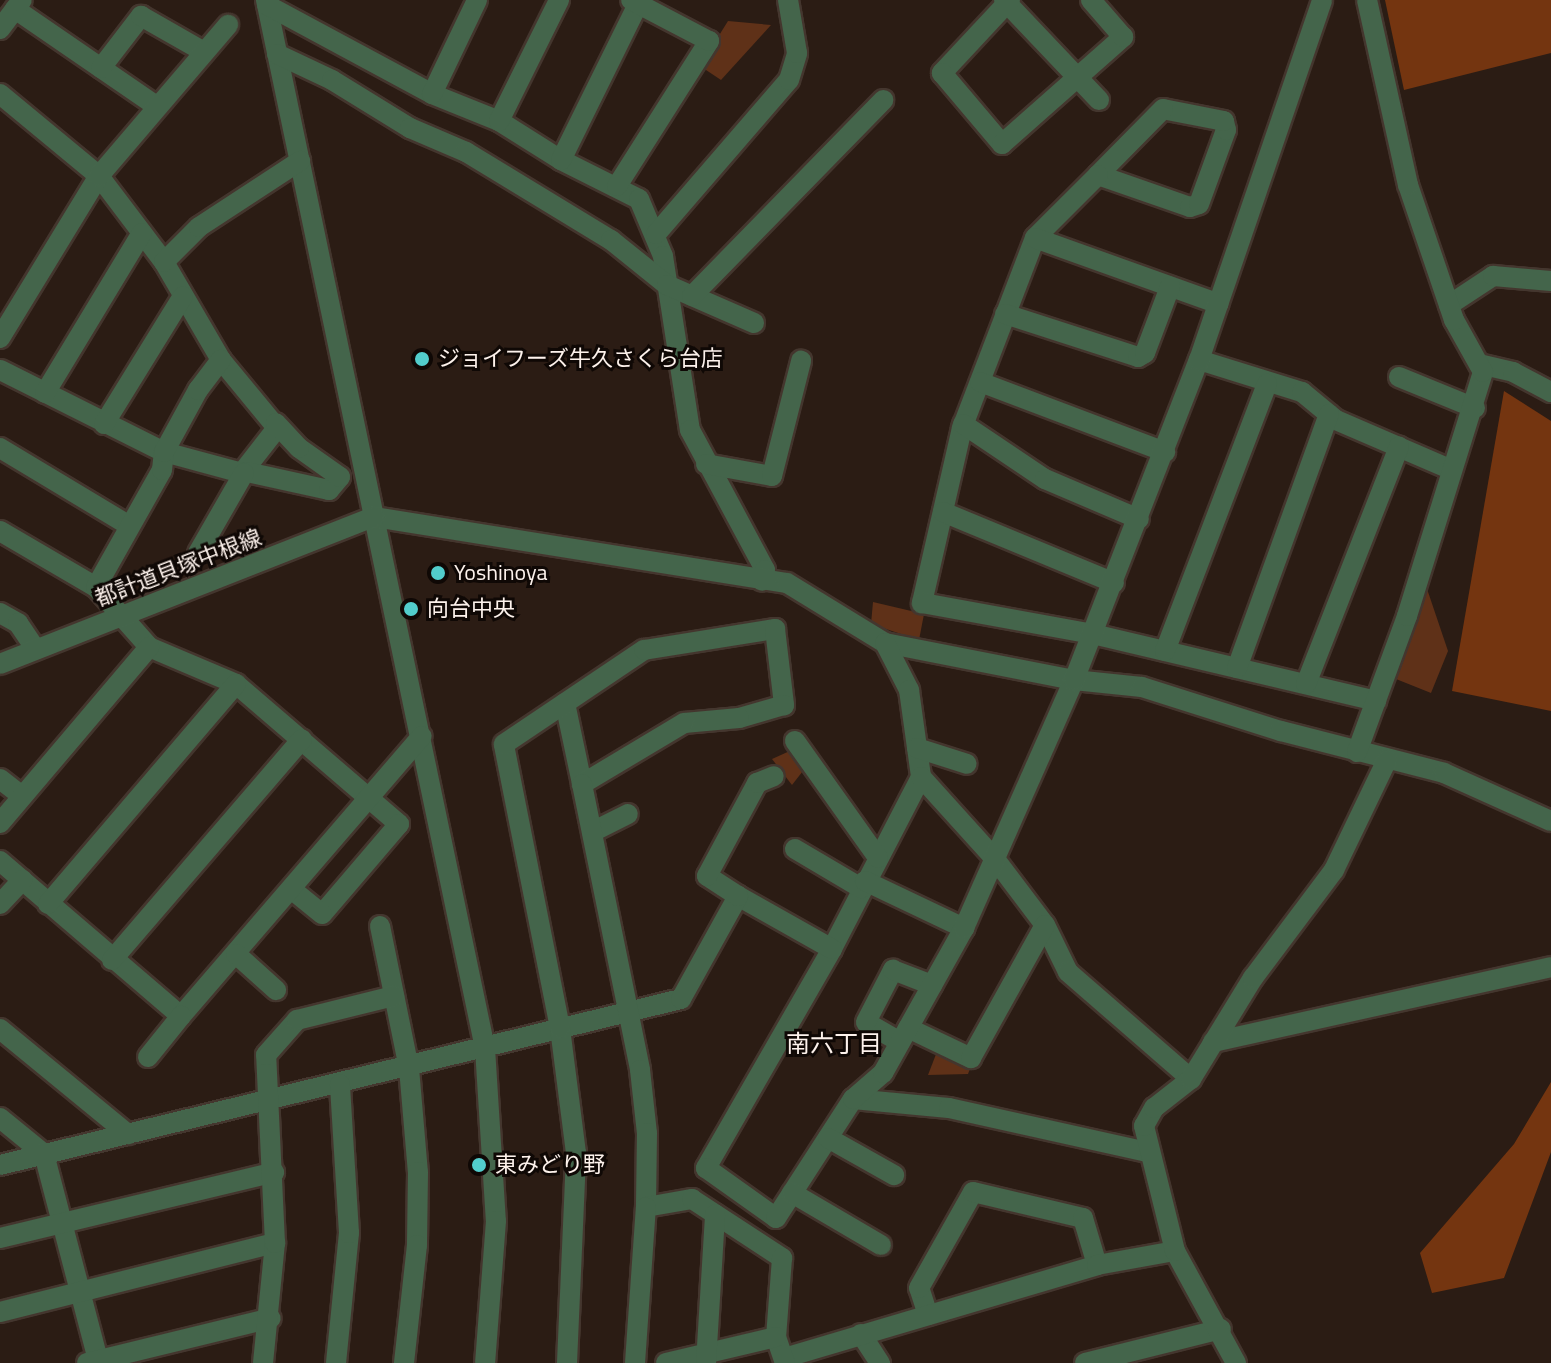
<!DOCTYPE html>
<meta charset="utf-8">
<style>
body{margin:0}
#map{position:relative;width:1551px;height:1363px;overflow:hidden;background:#2b1c14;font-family:"Titillium Web","Noto Sans JP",sans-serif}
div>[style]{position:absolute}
.green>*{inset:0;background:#5f3118}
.forest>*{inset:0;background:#743510}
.roads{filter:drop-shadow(2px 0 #44362e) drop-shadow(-2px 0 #44362e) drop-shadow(0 2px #44362e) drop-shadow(0 -2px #44362e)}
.minor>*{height:20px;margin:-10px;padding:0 10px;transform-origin:10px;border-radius:10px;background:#44654b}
.dots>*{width:22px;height:22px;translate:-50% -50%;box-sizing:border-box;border:4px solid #0f0805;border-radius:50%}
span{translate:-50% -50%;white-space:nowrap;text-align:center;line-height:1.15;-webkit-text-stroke:6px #0f0805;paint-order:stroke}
.poi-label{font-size:22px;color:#fdf2ec}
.left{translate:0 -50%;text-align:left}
.street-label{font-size:22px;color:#fdf2ec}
.neighbourhood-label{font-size:24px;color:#fdf2ec}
</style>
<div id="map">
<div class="green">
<div style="clip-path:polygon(728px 21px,771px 25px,721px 80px,700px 66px)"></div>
<div style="clip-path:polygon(1424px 580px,1448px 651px,1431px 693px,1391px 677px)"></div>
<div style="clip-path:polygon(873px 602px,924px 614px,919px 640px,871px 624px)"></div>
<div style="clip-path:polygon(792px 750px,806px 767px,792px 785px,772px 759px)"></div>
<div style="clip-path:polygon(938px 1049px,971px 1066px,968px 1074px,928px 1075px)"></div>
</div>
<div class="forest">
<div style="clip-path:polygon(1385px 0,1551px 0,1551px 53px,1404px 90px)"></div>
<div style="clip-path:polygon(1504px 391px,1551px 421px,1551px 711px,1452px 691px)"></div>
<div style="clip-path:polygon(1551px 1082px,1551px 1152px,1504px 1278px,1432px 1293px,1420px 1253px,1514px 1144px)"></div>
</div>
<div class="roads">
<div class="minor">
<div style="left:266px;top:0;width:1071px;rotate:78.2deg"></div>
<div style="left:485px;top:1048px;width:173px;rotate:86.4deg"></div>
<div style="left:496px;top:1221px;width:142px;rotate:94.4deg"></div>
<div style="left:1004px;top:0;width:138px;rotate:46.5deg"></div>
<div style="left:1010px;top:0;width:100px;rotate:133deg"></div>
<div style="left:942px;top:73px;width:93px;rotate:49.8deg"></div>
<div style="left:1002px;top:144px;width:162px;rotate:-41.5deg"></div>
<div style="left:1123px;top:37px;width:49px;rotate:-130.9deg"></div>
<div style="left:267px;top:5px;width:187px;rotate:28.3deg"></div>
<div style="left:432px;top:94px;width:72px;rotate:21.9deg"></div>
<div style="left:499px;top:121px;width:73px;rotate:32.2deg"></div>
<div style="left:561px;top:160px;width:87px;rotate:26.6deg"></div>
<div style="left:639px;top:199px;width:62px;rotate:67.2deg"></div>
<div style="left:663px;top:256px;width:176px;rotate:81.2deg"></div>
<div style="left:690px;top:430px;width:159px;rotate:61.8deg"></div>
<div style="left:765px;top:570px;width:11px;rotate:105deg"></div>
<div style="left:15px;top:9px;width:171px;rotate:34.5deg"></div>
<div style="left:0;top:29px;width:36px;rotate:-53deg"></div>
<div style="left:277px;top:54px;width:61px;rotate:25.3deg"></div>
<div style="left:332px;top:80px;width:92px;rotate:31.6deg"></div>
<div style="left:410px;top:128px;width:61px;rotate:23.2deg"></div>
<div style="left:466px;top:152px;width:170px;rotate:31.3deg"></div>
<div style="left:611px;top:240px;width:72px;rotate:38.8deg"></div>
<div style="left:667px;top:285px;width:95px;rotate:23.6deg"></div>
<div style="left:101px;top:68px;width:66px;rotate:-52.4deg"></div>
<div style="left:141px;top:16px;width:73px;rotate:29.7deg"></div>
<div style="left:0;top:94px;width:129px;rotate:39.6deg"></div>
<div style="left:99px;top:176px;width:108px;rotate:52.9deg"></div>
<div style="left:164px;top:262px;width:113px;rotate:59.8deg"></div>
<div style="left:221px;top:360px;width:88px;rotate:50.5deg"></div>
<div style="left:277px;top:428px;width:57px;rotate:127.9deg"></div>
<div style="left:242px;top:473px;width:81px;rotate:-164.9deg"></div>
<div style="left:164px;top:452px;width:183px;rotate:-153.4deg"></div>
<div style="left:432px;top:94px;width:104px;rotate:-64.4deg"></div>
<div style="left:499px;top:121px;width:135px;rotate:-63.6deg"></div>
<div style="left:561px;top:160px;width:178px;rotate:-63.7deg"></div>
<div style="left:1098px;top:175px;width:97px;rotate:19.2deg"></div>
<div style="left:1190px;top:207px;width:9px;rotate:-18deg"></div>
<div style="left:1199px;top:204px;width:79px;rotate:-70deg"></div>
<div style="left:1226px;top:130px;width:9px;rotate:-103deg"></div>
<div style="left:1224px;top:121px;width:62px;rotate:-168.9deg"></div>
<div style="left:1163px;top:109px;width:93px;rotate:134.6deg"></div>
<div style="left:1098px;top:175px;width:89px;rotate:135deg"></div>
<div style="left:1035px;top:238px;width:204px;rotate:111deg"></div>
<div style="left:962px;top:428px;width:180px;rotate:102.9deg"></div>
<div style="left:922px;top:603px;width:174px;rotate:10.3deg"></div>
<div style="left:1093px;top:634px;width:291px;rotate:13.3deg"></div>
<div style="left:617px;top:186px;width:172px;rotate:-57.6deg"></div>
<div style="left:709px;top:41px;width:88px;rotate:-152.3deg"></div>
<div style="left:656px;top:234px;width:203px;rotate:-49.2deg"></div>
<div style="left:789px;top:80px;width:28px;rotate:-73deg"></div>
<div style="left:797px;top:53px;width:54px;rotate:-99.6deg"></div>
<div style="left:1035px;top:238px;width:195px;rotate:19.7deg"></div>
<div style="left:164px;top:262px;width:49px;rotate:-45deg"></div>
<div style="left:199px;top:227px;width:121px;rotate:-33.2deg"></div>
<div style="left:692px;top:296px;width:274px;rotate:-45.7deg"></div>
<div style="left:1449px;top:305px;width:53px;rotate:-33.4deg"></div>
<div style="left:1493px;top:276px;width:58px;rotate:4.9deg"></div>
<div style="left:1005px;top:314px;width:140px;rotate:17.9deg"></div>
<div style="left:1138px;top:357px;width:8px;rotate:-30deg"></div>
<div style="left:1145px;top:353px;width:71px;rotate:-69.3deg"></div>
<div style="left:0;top:338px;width:190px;rotate:-58.6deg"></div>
<div style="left:99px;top:176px;width:199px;rotate:-49.5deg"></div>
<div style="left:1199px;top:360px;width:108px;rotate:17.3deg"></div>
<div style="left:1302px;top:392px;width:44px;rotate:39.5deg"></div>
<div style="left:1336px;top:420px;width:126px;rotate:23.3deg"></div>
<div style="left:1479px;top:364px;width:35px;rotate:13deg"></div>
<div style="left:1513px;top:372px;width:43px;rotate:27.8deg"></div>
<div style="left:1399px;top:377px;width:82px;rotate:22.2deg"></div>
<div style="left:980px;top:382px;width:198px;rotate:20.7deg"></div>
<div style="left:45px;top:393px;width:187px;rotate:-58.8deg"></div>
<div style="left:104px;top:424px;width:150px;rotate:-58.3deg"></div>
<div style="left:963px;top:424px;width:99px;rotate:33.9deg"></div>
<div style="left:1045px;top:479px;width:102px;rotate:23.1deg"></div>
<div style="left:0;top:448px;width:149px;rotate:31deg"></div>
<div style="left:706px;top:464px;width:67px;rotate:10.3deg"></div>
<div style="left:772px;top:476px;width:119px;rotate:-75.8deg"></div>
<div style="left:247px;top:472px;width:84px;rotate:12.4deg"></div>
<div style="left:329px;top:490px;width:17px;rotate:-50deg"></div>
<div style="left:340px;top:477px;width:50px;rotate:-144.7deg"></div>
<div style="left:299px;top:448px;width:34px;rotate:-133deg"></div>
<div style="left:943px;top:512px;width:185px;rotate:22.5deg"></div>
<div style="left:374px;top:517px;width:418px;rotate:9.1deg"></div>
<div style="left:787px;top:583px;width:115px;rotate:31.5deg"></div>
<div style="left:885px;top:643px;width:193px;rotate:11.1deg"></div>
<div style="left:1074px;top:680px;width:68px;rotate:5.9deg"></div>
<div style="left:1142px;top:687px;width:146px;rotate:17.6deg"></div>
<div style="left:1281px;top:731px;width:168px;rotate:14.4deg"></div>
<div style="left:1444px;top:773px;width:117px;rotate:24.2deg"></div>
<div style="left:0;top:531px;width:111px;rotate:30.3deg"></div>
<div style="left:96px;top:587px;width:80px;rotate:48.5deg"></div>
<div style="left:149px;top:647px;width:95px;rotate:23deg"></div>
<div style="left:236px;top:684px;width:215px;rotate:40.7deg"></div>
<div style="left:399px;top:824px;width:118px;rotate:130.5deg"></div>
<div style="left:322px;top:914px;width:40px;rotate:-141deg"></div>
<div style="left:198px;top:553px;width:92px;rotate:-60.1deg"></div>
<div style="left:96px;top:587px;width:134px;rotate:-60.6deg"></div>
<div style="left:162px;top:470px;width:18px;rotate:-84deg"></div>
<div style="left:164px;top:452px;width:71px;rotate:-61.3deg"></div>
<div style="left:198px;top:390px;width:38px;rotate:-53deg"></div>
<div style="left:0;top:613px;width:21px;rotate:29deg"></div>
<div style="left:18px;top:623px;width:32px;rotate:56deg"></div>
<div style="left:885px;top:643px;width:53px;rotate:62.9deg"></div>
<div style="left:909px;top:690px;width:88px;rotate:82.1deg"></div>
<div style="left:921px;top:777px;width:194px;rotate:117.4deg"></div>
<div style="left:832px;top:949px;width:253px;rotate:119.9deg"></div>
<div style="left:706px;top:1168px;width:86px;rotate:35.5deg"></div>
<div style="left:776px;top:1218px;width:142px;rotate:-57.1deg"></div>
<div style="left:853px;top:1099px;width:96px;rotate:5.4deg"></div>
<div style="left:949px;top:1108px;width:203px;rotate:12.5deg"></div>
<div style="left:1165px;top:651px;width:286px;rotate:-69.1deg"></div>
<div style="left:0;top:664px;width:402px;rotate:-21.5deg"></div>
<div style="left:1237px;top:668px;width:270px;rotate:-70.1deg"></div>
<div style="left:1306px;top:684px;width:255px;rotate:-68.6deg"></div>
<div style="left:565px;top:703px;width:83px;rotate:78.1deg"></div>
<div style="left:795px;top:741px;width:143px;rotate:54.6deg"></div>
<div style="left:917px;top:748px;width:52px;rotate:17.7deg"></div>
<div style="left:1357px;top:752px;width:145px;rotate:-69.8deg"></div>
<div style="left:1407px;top:616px;width:256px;rotate:-72.7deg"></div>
<div style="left:1483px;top:372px;width:60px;rotate:-119.1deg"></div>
<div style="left:1454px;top:320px;width:143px;rotate:-108.8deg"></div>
<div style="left:1408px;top:185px;width:189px;rotate:-102.5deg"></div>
<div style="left:921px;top:777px;width:110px;rotate:47.9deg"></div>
<div style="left:995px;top:859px;width:83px;rotate:52.9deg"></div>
<div style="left:1045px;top:925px;width:52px;rotate:63.9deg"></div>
<div style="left:1068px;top:972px;width:163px;rotate:41deg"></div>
<div style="left:0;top:779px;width:28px;rotate:38deg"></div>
<div style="left:0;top:823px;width:231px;rotate:-49.7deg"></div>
<div style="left:592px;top:832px;width:40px;rotate:-26.6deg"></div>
<div style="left:795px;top:849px;width:77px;rotate:30.6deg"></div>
<div style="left:0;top:861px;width:238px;rotate:40.6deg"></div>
<div style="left:181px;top:1016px;width:369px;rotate:-49.3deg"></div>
<div style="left:865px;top:881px;width:110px;rotate:25.4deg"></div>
<div style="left:738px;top:896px;width:108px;rotate:29.4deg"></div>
<div style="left:0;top:904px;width:33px;rotate:-47deg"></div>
<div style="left:48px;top:904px;width:289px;rotate:-49.5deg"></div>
<div style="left:380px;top:926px;width:145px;rotate:78.5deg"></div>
<div style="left:409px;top:1068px;width:104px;rotate:85.1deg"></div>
<div style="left:418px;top:1172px;width:73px;rotate:90.8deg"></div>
<div style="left:417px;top:1245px;width:119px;rotate:96.3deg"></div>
<div style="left:236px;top:954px;width:54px;rotate:42deg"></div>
<div style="left:112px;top:960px;width:291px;rotate:-49.3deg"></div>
<div style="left:908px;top:1028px;width:70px;rotate:25.5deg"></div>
<div style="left:971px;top:1058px;width:152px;rotate:-60.9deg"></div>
<div style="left:0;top:1029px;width:166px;rotate:39.4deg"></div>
<div style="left:900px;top:1042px;width:39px;rotate:-150deg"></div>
<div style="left:866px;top:1022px;width:59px;rotate:-62.6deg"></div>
<div style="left:893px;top:970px;width:42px;rotate:21deg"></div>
<div style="left:1213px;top:1042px;width:346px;rotate:-12.5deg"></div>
<div style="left:148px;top:1057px;width:53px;rotate:-51.2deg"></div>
<div style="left:853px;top:1099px;width:40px;rotate:-41deg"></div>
<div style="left:883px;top:1073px;width:166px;rotate:-60.8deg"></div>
<div style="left:964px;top:928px;width:271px;rotate:-66.1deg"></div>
<div style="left:1074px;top:680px;width:344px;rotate:-68.7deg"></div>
<div style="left:1199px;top:360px;width:380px;rotate:-71.1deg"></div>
<div style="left:0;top:1118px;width:57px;rotate:39.3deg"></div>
<div style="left:44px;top:1154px;width:216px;rotate:75.3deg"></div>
<div style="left:828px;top:1138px;width:76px;rotate:29.3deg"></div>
<div style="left:0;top:1165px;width:701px;rotate:-13.7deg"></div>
<div style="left:681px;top:999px;width:118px;rotate:-61deg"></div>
<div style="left:738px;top:896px;width:37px;rotate:-147deg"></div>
<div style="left:707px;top:876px;width:106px;rotate:-61.7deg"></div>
<div style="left:757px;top:783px;width:18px;rotate:-22deg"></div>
<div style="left:792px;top:1193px;width:103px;rotate:30.3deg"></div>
<div style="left:0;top:1238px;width:282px;rotate:-13.5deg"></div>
<div style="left:0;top:1312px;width:284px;rotate:-14.1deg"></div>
<div style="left:928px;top:1315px;width:28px;rotate:-108deg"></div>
<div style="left:919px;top:1288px;width:110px;rotate:-60.6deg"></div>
<div style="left:973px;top:1192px;width:113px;rotate:13.3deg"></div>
<div style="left:1083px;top:1218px;width:49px;rotate:73.4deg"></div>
<div style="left:861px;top:1334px;width:35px;rotate:57deg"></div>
<div style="left:784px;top:1358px;width:327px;rotate:-16.5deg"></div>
<div style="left:1097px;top:1265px;width:79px;rotate:-10.2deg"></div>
<div style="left:87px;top:1363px;width:189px;rotate:-13.7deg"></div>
<div style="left:263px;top:1363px;width:121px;rotate:-84.3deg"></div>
<div style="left:275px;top:1243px;width:188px;rotate:-92.7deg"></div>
<div style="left:266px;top:1055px;width:47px;rotate:-48.5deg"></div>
<div style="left:297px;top:1020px;width:100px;rotate:-13.9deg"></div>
<div style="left:336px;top:1363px;width:131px;rotate:-84.3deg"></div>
<div style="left:349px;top:1233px;width:149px;rotate:-93.5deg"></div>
<div style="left:567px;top:1363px;width:210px;rotate:-87.5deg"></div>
<div style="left:576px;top:1153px;width:126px;rotate:-97.3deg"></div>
<div style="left:560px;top:1028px;width:289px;rotate:-101.2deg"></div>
<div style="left:504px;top:744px;width:169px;rotate:-33.9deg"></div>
<div style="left:644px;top:650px;width:133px;rotate:-9.1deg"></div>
<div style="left:775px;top:629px;width:77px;rotate:83.2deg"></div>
<div style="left:784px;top:705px;width:47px;rotate:163.9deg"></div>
<div style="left:739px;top:718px;width:55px;rotate:174.8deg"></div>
<div style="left:684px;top:723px;width:119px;rotate:149.1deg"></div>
<div style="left:582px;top:784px;width:292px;rotate:78.5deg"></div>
<div style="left:640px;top:1070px;width:63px;rotate:83.7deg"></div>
<div style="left:647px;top:1133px;width:74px;rotate:90.8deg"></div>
<div style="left:646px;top:1207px;width:47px;rotate:-9.9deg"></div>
<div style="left:692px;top:1199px;width:108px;rotate:33.2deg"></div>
<div style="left:782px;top:1258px;width:79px;rotate:94.3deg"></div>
<div style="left:776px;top:1337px;width:28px;rotate:71deg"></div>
<div style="left:635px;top:1363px;width:156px;rotate:-86deg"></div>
<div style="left:666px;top:1363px;width:113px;rotate:-13.3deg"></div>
<div style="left:706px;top:1363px;width:149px;rotate:-86.5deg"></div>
<div style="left:1085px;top:1363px;width:140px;rotate:-14deg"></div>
<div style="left:1236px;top:1363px;width:128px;rotate:-118.6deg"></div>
<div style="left:1175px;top:1251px;width:129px;rotate:-103.9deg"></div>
<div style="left:1144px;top:1126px;width:21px;rotate:-61deg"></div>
<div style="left:1154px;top:1108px;width:47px;rotate:-38.1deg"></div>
<div style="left:1191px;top:1079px;width:119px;rotate:-58.5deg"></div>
<div style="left:1253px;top:978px;width:135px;rotate:-53.1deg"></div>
<div style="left:1334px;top:870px;width:122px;rotate:-64.3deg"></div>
</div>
</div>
<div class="dots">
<div style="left:422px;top:359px;background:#52cdcc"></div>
<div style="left:438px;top:573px;background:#52cdcc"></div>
<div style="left:411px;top:609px;background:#52cdcc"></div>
<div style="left:479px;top:1165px;background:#52cdcc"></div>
</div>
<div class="poi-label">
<span class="left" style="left:438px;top:359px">ジョイフーズ牛久さくら台店</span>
<span class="left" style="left:454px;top:573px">Yoshinoya</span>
<span class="left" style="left:427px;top:609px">向台中央</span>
<span class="left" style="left:495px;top:1165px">東みどり野</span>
</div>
<div class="street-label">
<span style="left:178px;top:568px;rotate:-21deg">都計道貝塚中根線</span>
</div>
<div class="neighbourhood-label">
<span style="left:834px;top:1044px">南六丁目</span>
</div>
</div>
